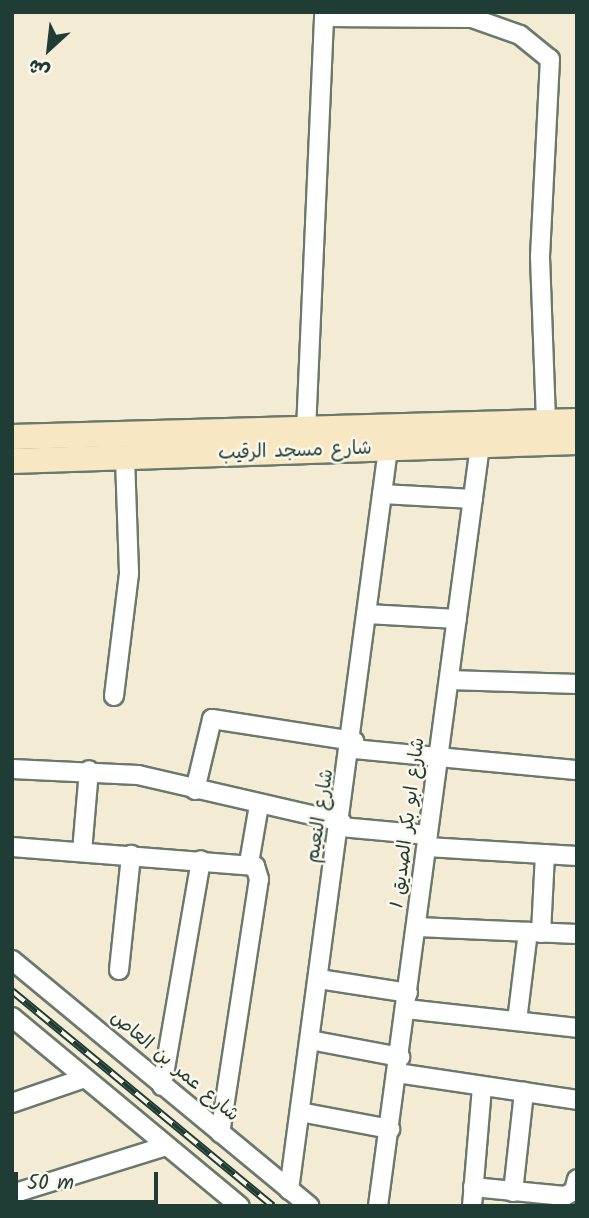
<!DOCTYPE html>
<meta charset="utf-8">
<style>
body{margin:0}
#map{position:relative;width:589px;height:1218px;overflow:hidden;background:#f3ebd4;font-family:Kalam,"Playpen Sans Arabic",sans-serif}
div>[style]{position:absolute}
.roads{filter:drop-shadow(2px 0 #697a6c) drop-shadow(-2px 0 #697a6c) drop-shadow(0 2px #697a6c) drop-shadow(0 -2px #697a6c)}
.minor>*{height:18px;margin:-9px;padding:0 9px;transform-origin:9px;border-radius:9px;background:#fff}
.secondary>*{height:24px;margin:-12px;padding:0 12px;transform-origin:12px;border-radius:12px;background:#f7e8c3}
.rail>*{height:8px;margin-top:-4px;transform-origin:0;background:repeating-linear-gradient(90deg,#fbf7ec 0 16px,#1f3d34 0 32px);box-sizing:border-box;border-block:2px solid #1f3d34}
span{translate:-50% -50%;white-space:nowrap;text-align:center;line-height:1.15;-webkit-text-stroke:5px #fbf7ec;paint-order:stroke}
.street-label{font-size:19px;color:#1f3d34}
.frame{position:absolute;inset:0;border:14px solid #1f3d34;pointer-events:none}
.north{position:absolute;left:14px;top:14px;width:70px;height:70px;-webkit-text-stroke:5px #fbf7ec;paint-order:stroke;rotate:207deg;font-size:19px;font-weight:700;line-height:28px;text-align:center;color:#1f3d34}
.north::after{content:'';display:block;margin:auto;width:24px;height:32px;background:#1f3d34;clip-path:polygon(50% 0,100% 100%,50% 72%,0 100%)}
.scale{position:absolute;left:14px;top:1172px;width:144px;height:32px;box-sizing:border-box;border:4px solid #1f3d34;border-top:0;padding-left:9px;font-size:21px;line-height:24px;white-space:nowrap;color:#1f3d34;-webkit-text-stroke:5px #fbf7ec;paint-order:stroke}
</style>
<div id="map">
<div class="roads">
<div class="minor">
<div style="left:324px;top:17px;width:148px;rotate:0.4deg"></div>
<div style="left:472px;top:18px;width:51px;rotate:19.5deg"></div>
<div style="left:520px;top:35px;width:38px;rotate:39deg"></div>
<div style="left:550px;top:59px;width:198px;rotate:92.9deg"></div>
<div style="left:540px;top:257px;width:166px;rotate:87.9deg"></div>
<div style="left:306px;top:431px;width:419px;rotate:-87.5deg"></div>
<div style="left:382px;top:494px;width:91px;rotate:3.1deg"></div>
<div style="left:367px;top:614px;width:90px;rotate:3.2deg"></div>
<div style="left:449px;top:680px;width:128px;rotate:1.8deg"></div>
<div style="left:114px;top:696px;width:124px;rotate:-83deg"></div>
<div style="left:129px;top:573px;width:116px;rotate:-92deg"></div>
<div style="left:353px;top:749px;width:225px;rotate:5.4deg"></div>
<div style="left:12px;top:769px;width:126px;rotate:2.7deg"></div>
<div style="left:138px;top:775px;width:209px;rotate:13deg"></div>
<div style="left:195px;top:790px;width:73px;rotate:-76.5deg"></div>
<div style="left:212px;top:719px;width:144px;rotate:8.8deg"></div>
<div style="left:341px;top:827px;width:87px;rotate:5.3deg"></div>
<div style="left:12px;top:847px;width:244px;rotate:4.5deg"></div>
<div style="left:255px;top:866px;width:14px;rotate:73deg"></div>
<div style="left:259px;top:879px;width:257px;rotate:98.7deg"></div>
<div style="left:427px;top:847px;width:150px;rotate:3.4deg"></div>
<div style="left:82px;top:852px;width:82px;rotate:-85.1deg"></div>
<div style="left:249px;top:863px;width:59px;rotate:-80.2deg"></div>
<div style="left:417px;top:927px;width:160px;rotate:2.5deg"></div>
<div style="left:541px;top:933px;width:79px;rotate:-87.1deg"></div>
<div style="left:12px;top:960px;width:386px;rotate:39.6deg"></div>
<div style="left:119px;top:970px;width:116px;rotate:-84deg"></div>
<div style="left:319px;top:979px;width:90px;rotate:8.9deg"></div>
<div style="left:406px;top:1009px;width:172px;rotate:6.3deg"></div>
<div style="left:12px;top:1017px;width:296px;rotate:39.7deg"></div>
<div style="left:517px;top:1021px;width:90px;rotate:-83deg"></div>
<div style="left:310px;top:1040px;width:92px;rotate:10.7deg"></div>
<div style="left:397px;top:1073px;width:182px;rotate:8.5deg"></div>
<div style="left:162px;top:1086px;width:229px;rotate:-80.2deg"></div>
<div style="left:12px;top:1103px;width:77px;rotate:-18.9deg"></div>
<div style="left:300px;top:1112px;width:92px;rotate:10.7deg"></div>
<div style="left:473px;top:1187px;width:92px;rotate:5.6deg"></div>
<div style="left:565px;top:1196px;width:10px;rotate:-29deg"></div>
<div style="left:574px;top:1191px;width:12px;rotate:-76deg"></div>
<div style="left:289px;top:1190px;width:748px;rotate:-82.39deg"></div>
<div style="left:513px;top:1192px;width:101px;rotate:-83.7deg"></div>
<div style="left:12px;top:1194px;width:161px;rotate:-17.3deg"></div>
<div style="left:378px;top:1206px;width:767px;rotate:-82.36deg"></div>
<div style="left:472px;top:1206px;width:120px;rotate:-85.2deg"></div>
</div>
<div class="secondary">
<div style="left:12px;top:437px;width:565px;rotate:-1.62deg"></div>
<div style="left:12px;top:461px;width:565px;rotate:-1.93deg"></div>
</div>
</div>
<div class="rail">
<div style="left:12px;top:991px;width:338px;rotate:39.5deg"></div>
</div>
<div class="street-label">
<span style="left:295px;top:452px;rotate:-2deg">شارع مسجد الرقيب</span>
<span style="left:321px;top:816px;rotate:-81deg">شارع النعيم</span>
<span style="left:409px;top:823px;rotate:-83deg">شارع ابو بكر الصديق 1</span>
<span style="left:174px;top:1067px;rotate:40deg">شارع عمر بن العاص</span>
</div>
<div class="frame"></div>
<div class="north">ش</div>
<div class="scale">50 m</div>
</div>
